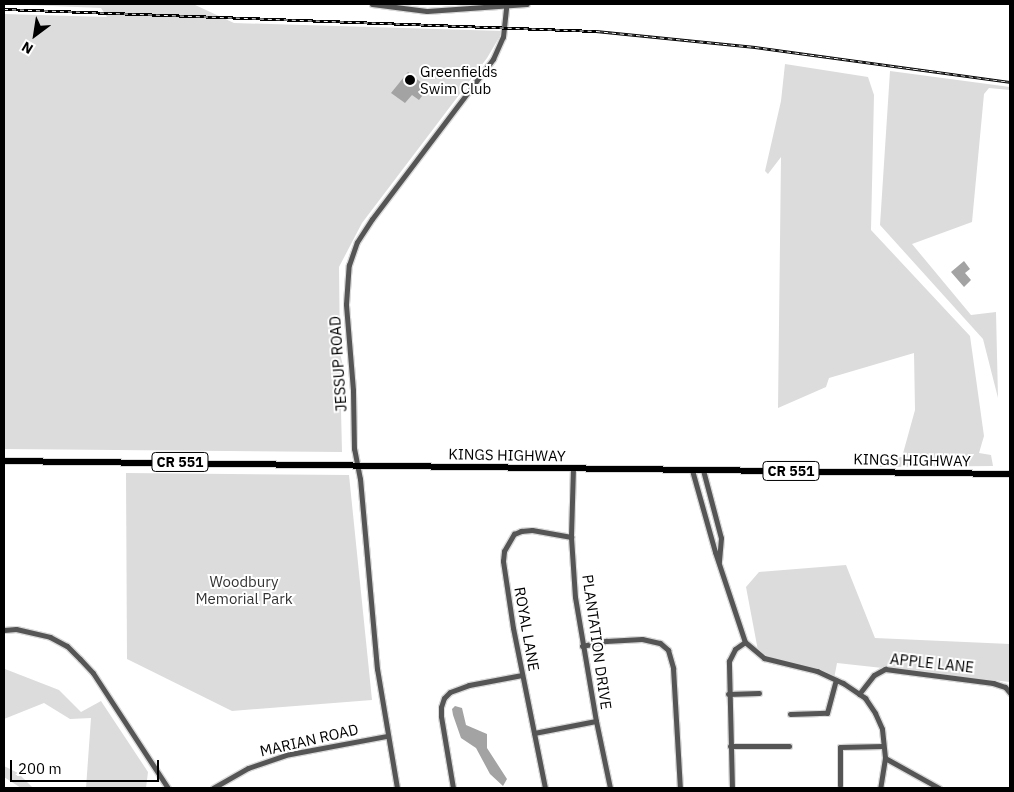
<!DOCTYPE html>
<style>
body{margin:0}
#map{position:relative;width:1014px;height:792px;overflow:hidden;background:#fff;font-family:"IBM Plex Sans",sans-serif}
div>[style]{position:absolute}
.green>*{inset:0;background:#dcdcdc}
.water>*{inset:0;background:#a3a3a3}
.roads{filter:drop-shadow(1px 0 #dbdbdb) drop-shadow(-1px 0 #dbdbdb) drop-shadow(0 1px #dbdbdb) drop-shadow(0 -1px #dbdbdb)}
.minor>*{height:5px;margin:-2.5px;padding:0 2.5px;transform-origin:2.5px;border-radius:2.5px;background:#555}
.major>*{height:6px;margin:-3px;padding:0 3px;transform-origin:3px;border-radius:3px;background:#000}
.rail>*{height:3px;margin-top:-1.5px;transform-origin:0;background:repeating-linear-gradient(90deg,#fff 0 4px,#000 0 8px);box-sizing:border-box;border-block:1px solid #000}
.dots>*{width:14px;height:14px;translate:-50% -50%;box-sizing:border-box;border:2px solid #fff;border-radius:50%}
span{translate:-50% -50%;white-space:nowrap;text-align:center;line-height:1.15;-webkit-text-stroke:4px #fff;paint-order:stroke}
.shield-label span{padding:1px 4px;background:#fff;border:1px solid;border-radius:4px;-webkit-text-stroke-width:0}
.shield-label{font-size:14px;color:#000;font-weight:700}
.poi-label{font-size:15px;color:#000}
.left{translate:0 -50%;text-align:left}
.street-label{font-size:15px;color:#000}
.park-label{font-size:15px;color:#333}
.frame{position:absolute;inset:0;border:5px solid #000;pointer-events:none}
.north{position:absolute;left:10px;top:10px;width:50px;height:50px;-webkit-text-stroke:4px #fff;paint-order:stroke;rotate:211deg;font-size:14px;font-weight:700;line-height:20px;text-align:center;color:#000}
.north::after{content:'';display:block;margin:auto;width:18px;height:22px;background:#000;clip-path:polygon(50% 0,100% 100%,50% 72%,0 100%)}
.scale{position:absolute;left:10px;top:760px;width:149px;height:22px;box-sizing:border-box;border:2px solid #000;border-top:0;padding-left:6px;font-size:15px;line-height:18px;white-space:nowrap;color:#000;-webkit-text-stroke:4px #fff;paint-order:stroke}
</style>
<div id="map">
<div class="green">
<div style="clip-path:polygon(4px 4px,193px 4px,234px 23px,503px 31px,487px 58px,362px 223px,339px 267px,340px 353px,343px 366px,340px 367px,342px 452px,4px 449px,4px 14px,107px 17px,101px 8px)"></div>
<div style="clip-path:polygon(785px 64px,868px 77px,874px 95px,871px 230px,970px 336px,984px 436px,979px 453px,991px 455px,993px 466px,878px 467px,882px 456px,902px 457px,915px 410px,914px 353px,829px 378px,826px 387px,778px 408px,781px 157px,768px 174px,765px 171px,781px 101px)"></div>
<div style="clip-path:polygon(890px 71px,1010px 87px,1010px 90px,989px 88px,984px 94px,972px 222px,912px 244px,971px 315px,996px 312px,998px 398px,983px 339px,880px 225px)"></div>
<div style="clip-path:polygon(126px 473px,349px 475px,372px 700px,232px 711px,127px 659px)"></div>
<div style="clip-path:polygon(846px 565px,875px 638px,1010px 644px,1010px 682px,837px 663px,834px 679px,759px 656px,746px 587px,759px 572px)"></div>
<div style="clip-path:polygon(5px 669px,59px 690px,81px 712px,101px 701px,148px 772px,146px 788px,86px 788px,91px 718px,70px 719px,44px 703px,4px 719px)"></div>
<div style="clip-path:polygon(4px 766px,18px 773px,33px 788px,21px 788px,4px 777px)"></div>
</div>
<div class="water">
<div style="clip-path:polygon(408px 72px,428px 88px,419px 100px,412px 95px,405px 103px,391px 93px)"></div>
<div style="clip-path:polygon(964px 261px,970px 269px,965px 273px,971px 280px,964px 287px,951px 272px)"></div>
<div style="clip-path:polygon(455px 706px,462px 708px,466px 725px,487px 734px,487px 748px,507px 779px,503px 786px,490px 774px,476px 748px,461px 738px,453px 715px,452px 709px)"></div>
</div>
<div class="roads">
<div class="minor">
<div style="left:372px;top:4px;width:55px;rotate:7.3deg"></div>
<div style="left:427px;top:11px;width:100px;rotate:-4deg"></div>
<div style="left:573px;top:468px;width:69px;rotate:91.7deg"></div>
<div style="left:571px;top:537px;width:60px;rotate:86.2deg"></div>
<div style="left:575px;top:597px;width:126px;rotate:80.4deg"></div>
<div style="left:596px;top:721px;width:68px;rotate:78.2deg"></div>
<div style="left:692px;top:470px;width:85px;rotate:74.3deg"></div>
<div style="left:715px;top:552px;width:95px;rotate:71.6deg"></div>
<div style="left:745px;top:642px;width:25px;rotate:40deg"></div>
<div style="left:764px;top:658px;width:55px;rotate:13.8deg"></div>
<div style="left:817px;top:671px;width:29px;rotate:25deg"></div>
<div style="left:843px;top:683px;width:27px;rotate:34deg"></div>
<div style="left:865px;top:698px;width:18px;rotate:56deg"></div>
<div style="left:875px;top:713px;width:17px;rotate:66deg"></div>
<div style="left:882px;top:729px;width:29px;rotate:84deg"></div>
<div style="left:885px;top:758px;width:30px;rotate:99deg"></div>
<div style="left:703px;top:470px;width:70px;rotate:75.2deg"></div>
<div style="left:721px;top:538px;width:24px;rotate:95deg"></div>
<div style="left:4px;top:630px;width:12px;rotate:-5deg"></div>
<div style="left:16px;top:629px;width:35px;rotate:13deg"></div>
<div style="left:50px;top:637px;width:19px;rotate:28deg"></div>
<div style="left:67px;top:646px;width:18px;rotate:45deg"></div>
<div style="left:80px;top:659px;width:19px;rotate:47deg"></div>
<div style="left:93px;top:673px;width:137px;rotate:56.9deg"></div>
<div style="left:582px;top:646px;width:25px;rotate:-12deg"></div>
<div style="left:606px;top:641px;width:36px;rotate:-3deg"></div>
<div style="left:642px;top:639px;width:18px;rotate:13deg"></div>
<div style="left:660px;top:643px;width:11px;rotate:41deg"></div>
<div style="left:668px;top:650px;width:19px;rotate:74deg"></div>
<div style="left:673px;top:668px;width:120px;rotate:86.7deg"></div>
<div style="left:728px;top:694px;width:31px;rotate:-2deg"></div>
<div style="left:859px;top:694px;width:24px;rotate:-52deg"></div>
<div style="left:874px;top:675px;width:13px;rotate:-29deg"></div>
<div style="left:885px;top:669px;width:109px;rotate:7.4deg"></div>
<div style="left:993px;top:683px;width:13px;rotate:18deg"></div>
<div style="left:1005px;top:687px;width:8px;rotate:50deg"></div>
<div style="left:790px;top:714px;width:37px;rotate:-2deg"></div>
<div style="left:827px;top:713px;width:34px;rotate:-75deg"></div>
<div style="left:534px;top:733px;width:63px;rotate:-11deg"></div>
<div style="left:730px;top:746px;width:59px"></div>
<div style="left:885px;top:758px;width:62px;rotate:29.1deg"></div>
<div style="left:840px;top:785px;width:38px;rotate:-90deg"></div>
<div style="left:840px;top:747px;width:43px;rotate:-1.3deg"></div>
<div style="left:213px;top:788px;width:40px;rotate:-29.7deg"></div>
<div style="left:248px;top:768px;width:39px;rotate:-19deg"></div>
<div style="left:285px;top:755px;width:104px;rotate:-10.6deg"></div>
<div style="left:397px;top:788px;width:121px;rotate:-99.5deg"></div>
<div style="left:377px;top:669px;width:191px;rotate:-95.1deg"></div>
<div style="left:360px;top:479px;width:31px;rotate:-101deg"></div>
<div style="left:354px;top:449px;width:59px;rotate:-91deg"></div>
<div style="left:353px;top:390px;width:86px;rotate:-94.7deg"></div>
<div style="left:346px;top:304px;width:39px;rotate:-86deg"></div>
<div style="left:349px;top:265px;width:24px;rotate:-71deg"></div>
<div style="left:357px;top:242px;width:27px;rotate:-57deg"></div>
<div style="left:372px;top:219px;width:201px;rotate:-52.9deg"></div>
<div style="left:493px;top:59px;width:24px;rotate:-66deg"></div>
<div style="left:503px;top:37px;width:31px;rotate:-84deg"></div>
<div style="left:453px;top:788px;width:73px;rotate:-99.5deg"></div>
<div style="left:441px;top:716px;width:9px;rotate:-90deg"></div>
<div style="left:441px;top:707px;width:9px;rotate:-72deg"></div>
<div style="left:444px;top:698px;width:8px;rotate:-45deg"></div>
<div style="left:450px;top:692px;width:20px;rotate:-20deg"></div>
<div style="left:469px;top:685px;width:54px;rotate:-10.7deg"></div>
<div style="left:545px;top:788px;width:163px;rotate:-101.3deg"></div>
<div style="left:513px;top:628px;width:68px;rotate:-98.5deg"></div>
<div style="left:503px;top:561px;width:10px;rotate:-84deg"></div>
<div style="left:504px;top:551px;width:20px;rotate:-60deg"></div>
<div style="left:514px;top:534px;width:8px;rotate:-23deg"></div>
<div style="left:521px;top:531px;width:11px;rotate:-5deg"></div>
<div style="left:532px;top:530px;width:40px;rotate:10deg"></div>
<div style="left:732px;top:788px;width:127px;rotate:-91.4deg"></div>
<div style="left:729px;top:661px;width:13px;rotate:-63deg"></div>
<div style="left:735px;top:649px;width:12px;rotate:-35deg"></div>
</div>
<div class="major">
<div style="left:4px;top:461px;width:1006px;rotate:0.74deg"></div>
</div>
</div>
<div class="rail">
<div style="left:4px;top:9px;width:592px;rotate:2.13deg"></div>
<div style="left:596px;top:31px;width:160px;rotate:5.7deg"></div>
<div style="left:755px;top:47px;width:257px;rotate:7.8deg"></div>
</div>
<div class="dots">
<div style="left:410px;top:80px;background:#000"></div>
</div>
<div class="shield-label">
<span style="left:180px;top:462px">CR 551</span>
<span style="left:791px;top:471px">CR 551</span>
</div>
<div class="poi-label">
<span class="left" style="left:420px;top:80px">Greenfields<br>Swim Club</span>
</div>
<div class="street-label">
<span style="left:338px;top:364px;rotate:-94deg">JESSUP ROAD</span>
<span style="left:507px;top:455px;rotate:1deg">KINGS HIGHWAY</span>
<span style="left:912px;top:460px;rotate:1deg">KINGS HIGHWAY</span>
<span style="left:527px;top:629px;rotate:80deg">ROYAL LANE</span>
<span style="left:597px;top:642px;rotate:82deg">PLANTATION DRIVE</span>
<span style="left:932px;top:663px;rotate:6deg">APPLE LANE</span>
<span style="left:309px;top:740px;rotate:-13deg">MARIAN ROAD</span>
</div>
<div class="park-label">
<span style="left:244px;top:590px">Woodbury<br>Memorial Park</span>
</div>
<div class="frame"></div>
<div class="north">N</div>
<div class="scale">200 m</div>
</div>
